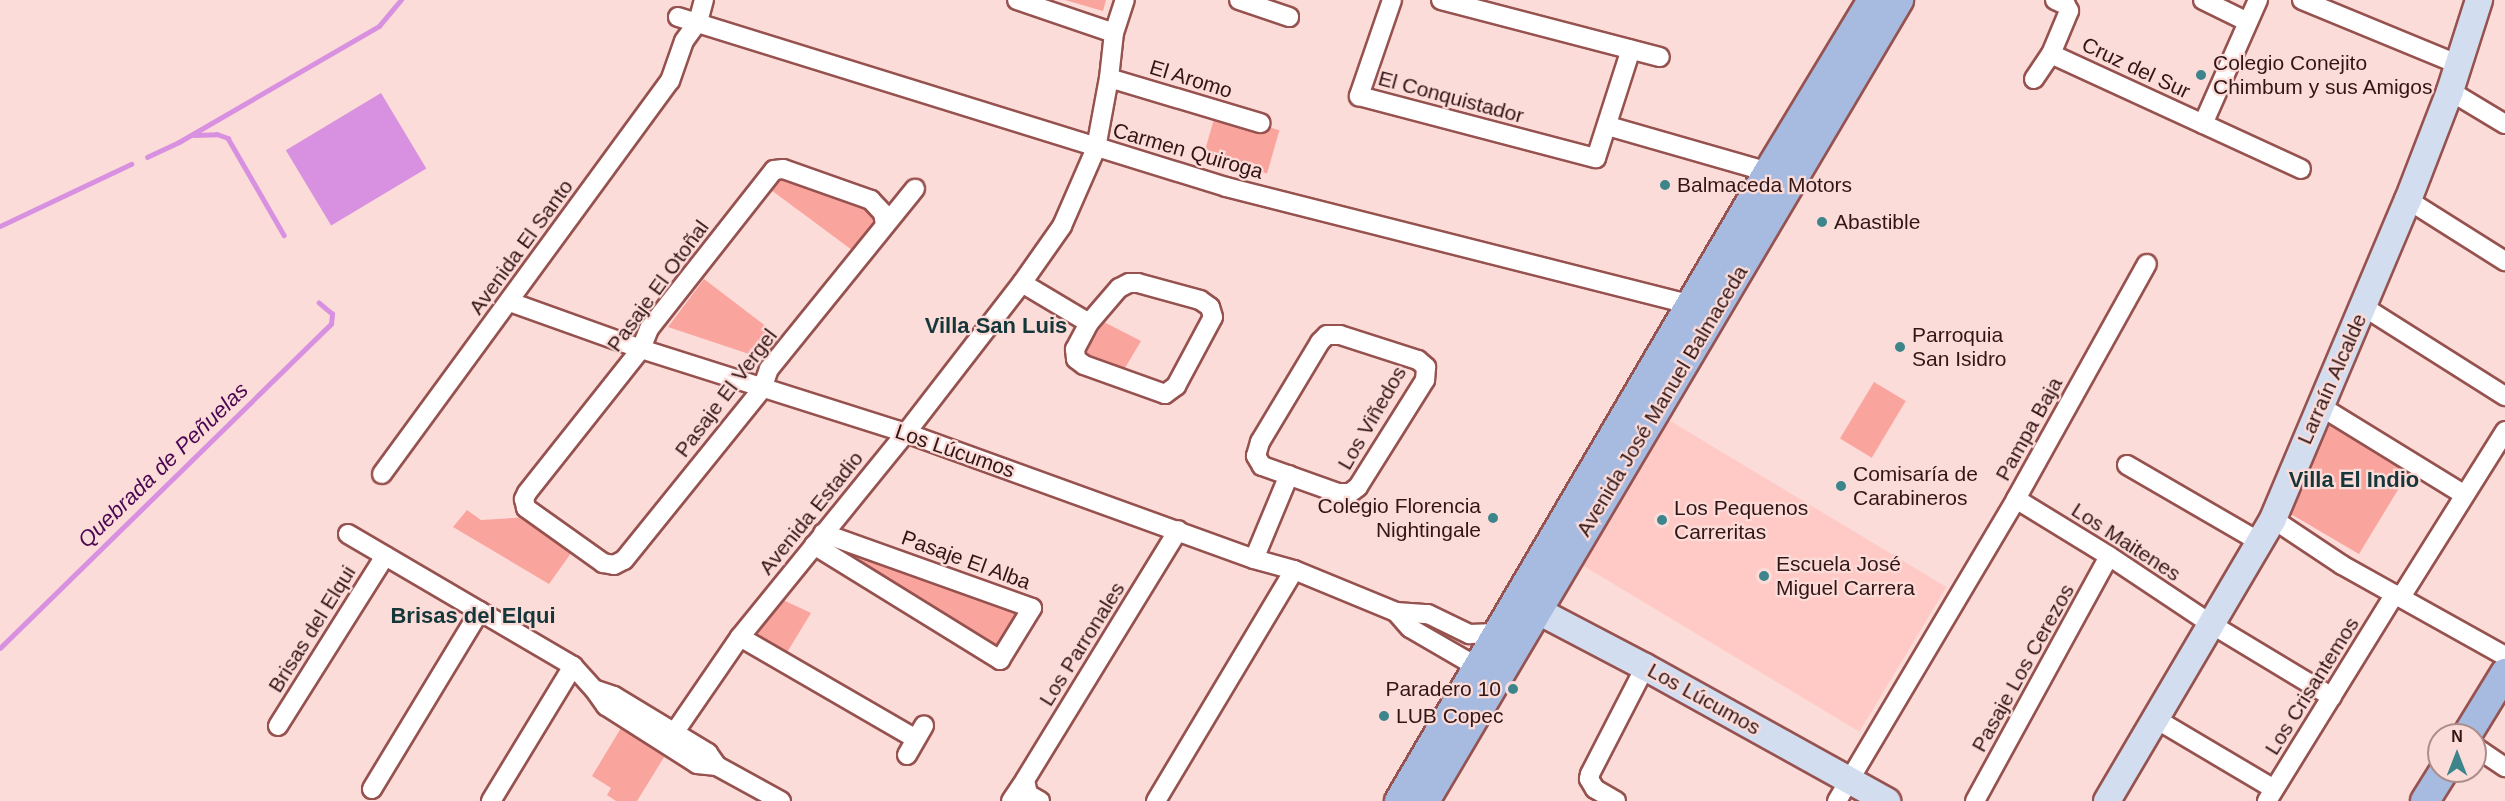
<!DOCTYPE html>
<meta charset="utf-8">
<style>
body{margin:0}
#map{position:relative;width:2505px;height:801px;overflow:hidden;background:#fcdcd9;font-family:Arial,sans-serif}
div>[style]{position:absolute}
.built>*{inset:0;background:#ffcac6;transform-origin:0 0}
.green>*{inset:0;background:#faa49e;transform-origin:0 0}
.water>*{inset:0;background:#d890e0;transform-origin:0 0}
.stream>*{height:4.5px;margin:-2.25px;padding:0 2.25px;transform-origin:2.25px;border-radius:2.25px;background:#d890e0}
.roads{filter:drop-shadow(2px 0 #96524f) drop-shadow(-2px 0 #96524f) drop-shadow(0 2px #96524f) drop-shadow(0 -2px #96524f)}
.street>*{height:18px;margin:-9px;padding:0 9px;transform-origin:9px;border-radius:9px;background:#fff}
.secondary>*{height:26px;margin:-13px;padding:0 13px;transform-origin:13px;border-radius:13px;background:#d3ddf0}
.primary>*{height:28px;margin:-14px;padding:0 14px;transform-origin:14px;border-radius:14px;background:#a7bbe1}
.dots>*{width:16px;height:16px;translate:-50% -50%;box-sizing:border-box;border:3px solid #fcdcd9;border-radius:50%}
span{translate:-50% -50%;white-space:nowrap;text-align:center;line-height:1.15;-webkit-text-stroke:4.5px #fcdcd9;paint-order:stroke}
.poi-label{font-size:21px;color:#321615}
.left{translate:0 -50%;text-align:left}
.right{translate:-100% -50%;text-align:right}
.street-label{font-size:21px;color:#321615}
.neighbourhood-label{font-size:22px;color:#15373a;font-weight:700}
.water-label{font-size:22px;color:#4c0753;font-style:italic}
.north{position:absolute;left:2427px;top:723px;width:60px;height:60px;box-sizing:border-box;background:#fcdcd9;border:2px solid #ab8d8b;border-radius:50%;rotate:0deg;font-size:16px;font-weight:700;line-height:24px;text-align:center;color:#321615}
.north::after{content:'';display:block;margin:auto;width:21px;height:27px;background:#3d858b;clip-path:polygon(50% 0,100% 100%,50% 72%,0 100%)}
</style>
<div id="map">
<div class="built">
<div style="left:1667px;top:419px;width:326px;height:169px;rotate:31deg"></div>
</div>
<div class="green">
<div style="clip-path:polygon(1065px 0,1106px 0,1103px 11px)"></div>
<div style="left:1216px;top:112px;width:66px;height:45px;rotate:16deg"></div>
<div style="clip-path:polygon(781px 175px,869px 205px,876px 221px,852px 250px,767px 187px)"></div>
<div style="clip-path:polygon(704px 279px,780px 337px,764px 359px,668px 327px)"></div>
<div style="clip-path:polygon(1104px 322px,1141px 341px,1122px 373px,1083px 355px)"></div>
<div style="left:1874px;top:382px;width:37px;height:66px;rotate:31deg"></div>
<div style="clip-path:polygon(2325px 417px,2410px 470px,2359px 554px,2284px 510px)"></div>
<div style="clip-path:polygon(467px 510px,481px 520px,528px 517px,574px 549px,549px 584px,453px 527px)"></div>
<div style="clip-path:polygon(834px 545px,1018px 611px,997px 651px,831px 551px)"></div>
<div style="clip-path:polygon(781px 599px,811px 613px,786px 654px,751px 637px)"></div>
<div style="clip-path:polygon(621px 728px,666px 754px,637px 801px,616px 801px,607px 795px,611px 788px,592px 776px)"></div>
</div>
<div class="water">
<div style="left:381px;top:93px;width:88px;height:111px;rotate:59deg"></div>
</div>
<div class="stream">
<div style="left:194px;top:135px;width:23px;rotate:-2deg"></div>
<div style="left:217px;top:134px;width:12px;rotate:20deg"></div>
<div style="left:228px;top:138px;width:112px;rotate:60deg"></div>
<div style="left:147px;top:157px;width:35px;rotate:-25deg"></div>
<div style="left:179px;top:142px;width:231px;rotate:-30.1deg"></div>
<div style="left:379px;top:26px;width:34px;rotate:-50deg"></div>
<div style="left:0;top:226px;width:145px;rotate:-25.3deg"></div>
<div style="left:0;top:648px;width:463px;rotate:-44.4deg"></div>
<div style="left:331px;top:324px;width:10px;rotate:-84deg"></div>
<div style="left:332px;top:314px;width:17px;rotate:-140deg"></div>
</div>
<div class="roads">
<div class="street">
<div style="left:1017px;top:0;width:102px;rotate:18.8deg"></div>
<div style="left:1239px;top:0;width:53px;rotate:18.8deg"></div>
<div style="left:1392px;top:0;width:102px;rotate:109deg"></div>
<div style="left:1359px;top:96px;width:245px;rotate:14.7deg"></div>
<div style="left:1596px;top:158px;width:114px;rotate:-72.2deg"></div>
<div style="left:1441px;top:0;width:226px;rotate:14.6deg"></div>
<div style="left:2203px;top:0;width:50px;rotate:26.1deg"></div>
<div style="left:2302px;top:0;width:168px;rotate:22.4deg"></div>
<div style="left:678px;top:17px;width:574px;rotate:17.23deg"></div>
<div style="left:1226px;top:187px;width:481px;rotate:14.2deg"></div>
<div style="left:2051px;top:54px;width:275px;rotate:24.7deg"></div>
<div style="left:1109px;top:78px;width:158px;rotate:16.6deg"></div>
<div style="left:2034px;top:79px;width:30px;rotate:-56deg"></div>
<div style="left:2051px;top:54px;width:47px;rotate:-67.3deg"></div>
<div style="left:2069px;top:11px;width:7px;rotate:-117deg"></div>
<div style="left:2066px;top:5px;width:12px;rotate:-156deg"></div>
<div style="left:2450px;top:91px;width:64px;rotate:31deg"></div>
<div style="left:2203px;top:124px;width:136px;rotate:-66.1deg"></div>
<div style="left:1608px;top:126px;width:166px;rotate:16deg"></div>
<div style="left:2408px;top:200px;width:115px;rotate:32.2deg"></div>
<div style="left:885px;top:225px;width:12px;rotate:-99deg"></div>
<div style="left:883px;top:213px;width:18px;rotate:-133deg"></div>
<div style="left:871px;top:200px;width:93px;rotate:-160.6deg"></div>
<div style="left:783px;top:169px;width:9px;rotate:174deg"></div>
<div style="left:774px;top:170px;width:202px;rotate:128.2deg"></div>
<div style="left:649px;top:329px;width:22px;rotate:112deg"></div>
<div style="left:641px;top:349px;width:184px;rotate:128.4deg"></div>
<div style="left:527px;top:493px;width:7px;rotate:117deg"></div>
<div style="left:524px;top:499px;width:9px;rotate:77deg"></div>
<div style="left:526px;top:508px;width:95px;rotate:35.5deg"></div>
<div style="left:603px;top:563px;width:11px;rotate:10deg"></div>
<div style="left:614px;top:565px;width:11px;rotate:-27deg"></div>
<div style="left:624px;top:560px;width:220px;rotate:-51.1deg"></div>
<div style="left:762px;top:389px;width:21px;rotate:-71deg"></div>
<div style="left:769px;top:369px;width:232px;rotate:-51deg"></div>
<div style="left:1022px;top:283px;width:78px;rotate:30.8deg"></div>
<div style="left:1089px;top:323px;width:30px;rotate:118deg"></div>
<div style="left:1075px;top:349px;width:10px;rotate:84deg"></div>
<div style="left:1076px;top:359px;width:10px;rotate:37deg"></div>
<div style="left:1084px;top:365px;width:86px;rotate:19.7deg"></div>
<div style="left:1165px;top:394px;width:14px;rotate:-36deg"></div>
<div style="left:1176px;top:386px;width:78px;rotate:-61.8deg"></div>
<div style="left:1213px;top:317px;width:10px;rotate:-107deg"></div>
<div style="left:1210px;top:307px;width:12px;rotate:-145deg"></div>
<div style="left:1200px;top:300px;width:64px;rotate:-164.7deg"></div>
<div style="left:1138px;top:283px;width:9px;rotate:180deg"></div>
<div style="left:1129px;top:283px;width:11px;rotate:153deg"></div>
<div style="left:1119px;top:288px;width:46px;rotate:130.6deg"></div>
<div style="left:510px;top:302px;width:139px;rotate:19.7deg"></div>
<div style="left:641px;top:349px;width:278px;rotate:17.6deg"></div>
<div style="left:906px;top:433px;width:370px;rotate:19.9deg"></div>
<div style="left:1254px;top:559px;width:41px;rotate:15.4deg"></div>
<div style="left:1294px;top:570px;width:110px;rotate:22.4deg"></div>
<div style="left:1396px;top:612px;width:32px;rotate:4deg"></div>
<div style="left:1428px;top:614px;width:46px;rotate:26deg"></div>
<div style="left:1469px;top:634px;width:28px;rotate:-2deg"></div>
<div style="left:2364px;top:307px;width:167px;rotate:32.3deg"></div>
<div style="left:1327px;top:335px;width:13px"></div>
<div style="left:1340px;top:335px;width:82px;rotate:17.8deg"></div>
<div style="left:1418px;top:360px;width:11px;rotate:41deg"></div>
<div style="left:1426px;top:367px;width:13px;rotate:94deg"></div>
<div style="left:1425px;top:380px;width:126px;rotate:122.1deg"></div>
<div style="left:1358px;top:487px;width:10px;rotate:143deg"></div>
<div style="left:1350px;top:493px;width:12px;rotate:180deg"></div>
<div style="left:1338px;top:493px;width:81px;rotate:-160.4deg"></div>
<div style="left:1262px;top:466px;width:12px;rotate:-121deg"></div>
<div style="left:1256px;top:456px;width:15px;rotate:-74deg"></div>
<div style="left:1260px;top:442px;width:117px;rotate:-59deg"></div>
<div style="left:1320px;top:342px;width:10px;rotate:-45deg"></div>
<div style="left:2320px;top:406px;width:168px;rotate:31.6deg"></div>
<div style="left:2127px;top:465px;width:154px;rotate:30.1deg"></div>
<div style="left:382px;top:474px;width:487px;rotate:-53.8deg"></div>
<div style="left:670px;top:81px;width:42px;rotate:-70.7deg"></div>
<div style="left:684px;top:41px;width:24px;rotate:-54deg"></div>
<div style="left:698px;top:22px;width:23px;rotate:-75deg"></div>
<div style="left:2016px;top:499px;width:109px;rotate:31.5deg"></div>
<div style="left:2109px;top:556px;width:123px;rotate:33.7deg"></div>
<div style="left:2211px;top:624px;width:141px;rotate:31.1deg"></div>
<div style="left:2273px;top:519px;width:83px;rotate:33.7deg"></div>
<div style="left:2342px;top:565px;width:187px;rotate:29.2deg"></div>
<div style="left:348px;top:534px;width:261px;rotate:30.4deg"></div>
<div style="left:573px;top:666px;width:31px;rotate:48deg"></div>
<div style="left:814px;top:545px;width:219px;rotate:31.7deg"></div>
<div style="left:1000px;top:660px;width:61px;rotate:-58.4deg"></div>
<div style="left:1032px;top:608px;width:222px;rotate:-160.3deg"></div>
<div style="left:1254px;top:559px;width:91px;rotate:-67.4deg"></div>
<div style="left:2401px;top:597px;width:196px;rotate:-57.9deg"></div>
<div style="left:1396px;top:612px;width:21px;rotate:49deg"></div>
<div style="left:1410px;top:628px;width:88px;rotate:30.1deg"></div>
<div style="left:740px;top:637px;width:203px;rotate:30.1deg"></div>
<div style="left:2156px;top:719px;width:137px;rotate:30.7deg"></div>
<div style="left:278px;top:726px;width:201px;rotate:-57.8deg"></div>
<div style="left:674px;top:733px;width:116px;rotate:-55.5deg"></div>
<div style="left:740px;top:637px;width:263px;rotate:-50.9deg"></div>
<div style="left:906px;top:433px;width:190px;rotate:-52.3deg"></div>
<div style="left:1022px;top:283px;width:70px;rotate:-54.9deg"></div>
<div style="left:1062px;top:226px;width:85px;rotate:-66.4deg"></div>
<div style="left:1096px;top:148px;width:71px;rotate:-79.5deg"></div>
<div style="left:1109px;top:78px;width:45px;rotate:-83.7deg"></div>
<div style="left:1114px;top:33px;width:35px;rotate:-72deg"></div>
<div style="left:2475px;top:747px;width:36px;rotate:34deg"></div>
<div style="left:907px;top:755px;width:34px;rotate:-60deg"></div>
<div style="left:717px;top:766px;width:16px;rotate:-125deg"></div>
<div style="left:708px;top:753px;width:110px;rotate:-148.8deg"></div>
<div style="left:614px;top:696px;width:21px;rotate:-161deg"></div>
<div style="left:594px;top:689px;width:21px;rotate:55deg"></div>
<div style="left:606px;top:706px;width:108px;rotate:32.5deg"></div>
<div style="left:697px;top:764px;width:20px;rotate:6deg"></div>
<div style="left:717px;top:766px;width:73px;rotate:28.7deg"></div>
<div style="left:372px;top:789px;width:208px;rotate:-58.8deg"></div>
<div style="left:491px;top:801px;width:158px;rotate:-58.7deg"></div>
<div style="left:1011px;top:801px;width:25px;rotate:-56deg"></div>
<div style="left:1040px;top:801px;width:14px;rotate:-150deg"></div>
<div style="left:1028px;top:794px;width:14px;rotate:-102deg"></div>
<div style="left:1025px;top:780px;width:293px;rotate:-58.5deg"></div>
<div style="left:1156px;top:801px;width:269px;rotate:-59.1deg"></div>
<div style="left:1616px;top:801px;width:24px;rotate:-150deg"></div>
<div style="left:1595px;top:789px;width:12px;rotate:-121deg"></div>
<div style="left:1589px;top:779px;width:5px;rotate:-79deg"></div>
<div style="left:1590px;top:774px;width:120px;rotate:-62.8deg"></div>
<div style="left:1837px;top:801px;width:351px;rotate:-59.3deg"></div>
<div style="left:2016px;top:499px;width:269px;rotate:-60.9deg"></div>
<div style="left:1975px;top:801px;width:279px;rotate:-61.3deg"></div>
<div style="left:2267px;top:801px;width:243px;rotate:-58.3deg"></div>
</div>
<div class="secondary">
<div style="left:1521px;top:602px;width:140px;rotate:27.7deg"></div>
<div style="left:1645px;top:667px;width:277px;rotate:29deg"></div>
<div style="left:2107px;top:801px;width:327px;rotate:-59.5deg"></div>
<div style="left:2273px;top:519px;width:346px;rotate:-67.1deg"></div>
<div style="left:2408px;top:200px;width:117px;rotate:-68.9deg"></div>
<div style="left:2450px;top:91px;width:96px;rotate:-72.3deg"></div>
</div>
<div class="primary">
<div style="left:2467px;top:735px;width:73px;rotate:-58.5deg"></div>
<div style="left:1399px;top:801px;width:729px;rotate:-59.6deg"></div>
<div style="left:1768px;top:172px;width:201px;rotate:-58.8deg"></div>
<div style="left:1425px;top:801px;width:931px;rotate:-59.38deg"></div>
<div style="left:2425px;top:801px;width:36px;rotate:-58deg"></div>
</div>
</div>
<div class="dots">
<div style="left:2201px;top:75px;background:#3d858b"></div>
<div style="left:1665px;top:185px;background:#3d858b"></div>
<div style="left:1822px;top:222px;background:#3d858b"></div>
<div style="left:1900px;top:347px;background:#3d858b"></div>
<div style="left:1841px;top:486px;background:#3d858b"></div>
<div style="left:1493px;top:518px;background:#3d858b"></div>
<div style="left:1662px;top:520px;background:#3d858b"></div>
<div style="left:1764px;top:576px;background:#3d858b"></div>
<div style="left:1513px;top:689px;background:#3d858b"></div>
<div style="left:1384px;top:716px;background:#3d858b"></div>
</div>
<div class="poi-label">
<span class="left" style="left:2213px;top:75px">Colegio Conejito<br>Chimbum y sus Amigos</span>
<span class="left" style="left:1677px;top:185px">Balmaceda Motors</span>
<span class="left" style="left:1834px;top:222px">Abastible</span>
<span class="left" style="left:1912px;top:347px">Parroquia<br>San Isidro</span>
<span class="left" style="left:1853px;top:486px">Comisaría de<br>Carabineros</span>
<span class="right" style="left:1481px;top:518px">Colegio Florencia<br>Nightingale</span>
<span class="left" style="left:1674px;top:520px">Los Pequenos<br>Carreritas</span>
<span class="left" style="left:1776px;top:576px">Escuela José<br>Miguel Carrera</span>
<span class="right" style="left:1501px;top:689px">Paradero 10</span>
<span class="left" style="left:1396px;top:716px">LUB Copec</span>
</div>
<div class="street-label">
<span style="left:2136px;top:68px;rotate:25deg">Cruz del Sur</span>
<span style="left:1191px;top:79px;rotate:17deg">El Aromo</span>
<span style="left:1451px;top:97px;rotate:15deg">El Conquistador</span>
<span style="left:1188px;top:151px;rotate:16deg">Carmen Quiroga</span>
<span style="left:521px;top:247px;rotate:-54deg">Avenida El Santo</span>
<span style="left:658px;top:286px;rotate:-54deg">Pasaje El Otoñal</span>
<span style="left:2332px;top:379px;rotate:-66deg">Larraín Alcalde</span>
<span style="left:726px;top:393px;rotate:-53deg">Pasaje El Vergel</span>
<span style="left:1662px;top:401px;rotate:-59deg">Avenida José Manuel Balmaceda</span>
<span style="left:1372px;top:418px;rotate:-60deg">Los Viñedos</span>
<span style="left:2029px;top:429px;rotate:-61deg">Pampa Baja</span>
<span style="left:955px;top:451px;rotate:19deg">Los Lúcumos</span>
<span style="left:811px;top:513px;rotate:-51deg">Avenida Estadio</span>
<span style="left:2126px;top:542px;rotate:33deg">Los Maitenes</span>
<span style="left:966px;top:560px;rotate:20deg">Pasaje El Alba</span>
<span style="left:312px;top:629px;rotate:-58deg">Brisas del Elqui</span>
<span style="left:1082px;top:644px;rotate:-58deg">Los Parronales</span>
<span style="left:2023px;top:668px;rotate:-61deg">Pasaje Los Cerezos</span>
<span style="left:2312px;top:686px;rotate:-58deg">Los Crisantemos</span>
<span style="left:1704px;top:699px;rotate:29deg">Los Lúcumos</span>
</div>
<div class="neighbourhood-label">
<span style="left:996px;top:326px">Villa San Luis</span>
<span style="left:2354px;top:480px">Villa El Indio</span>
<span style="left:473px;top:616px">Brisas del Elqui</span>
</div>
<div class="water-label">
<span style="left:163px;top:465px;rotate:-44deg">Quebrada de Peñuelas</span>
</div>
<div class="north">N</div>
</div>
